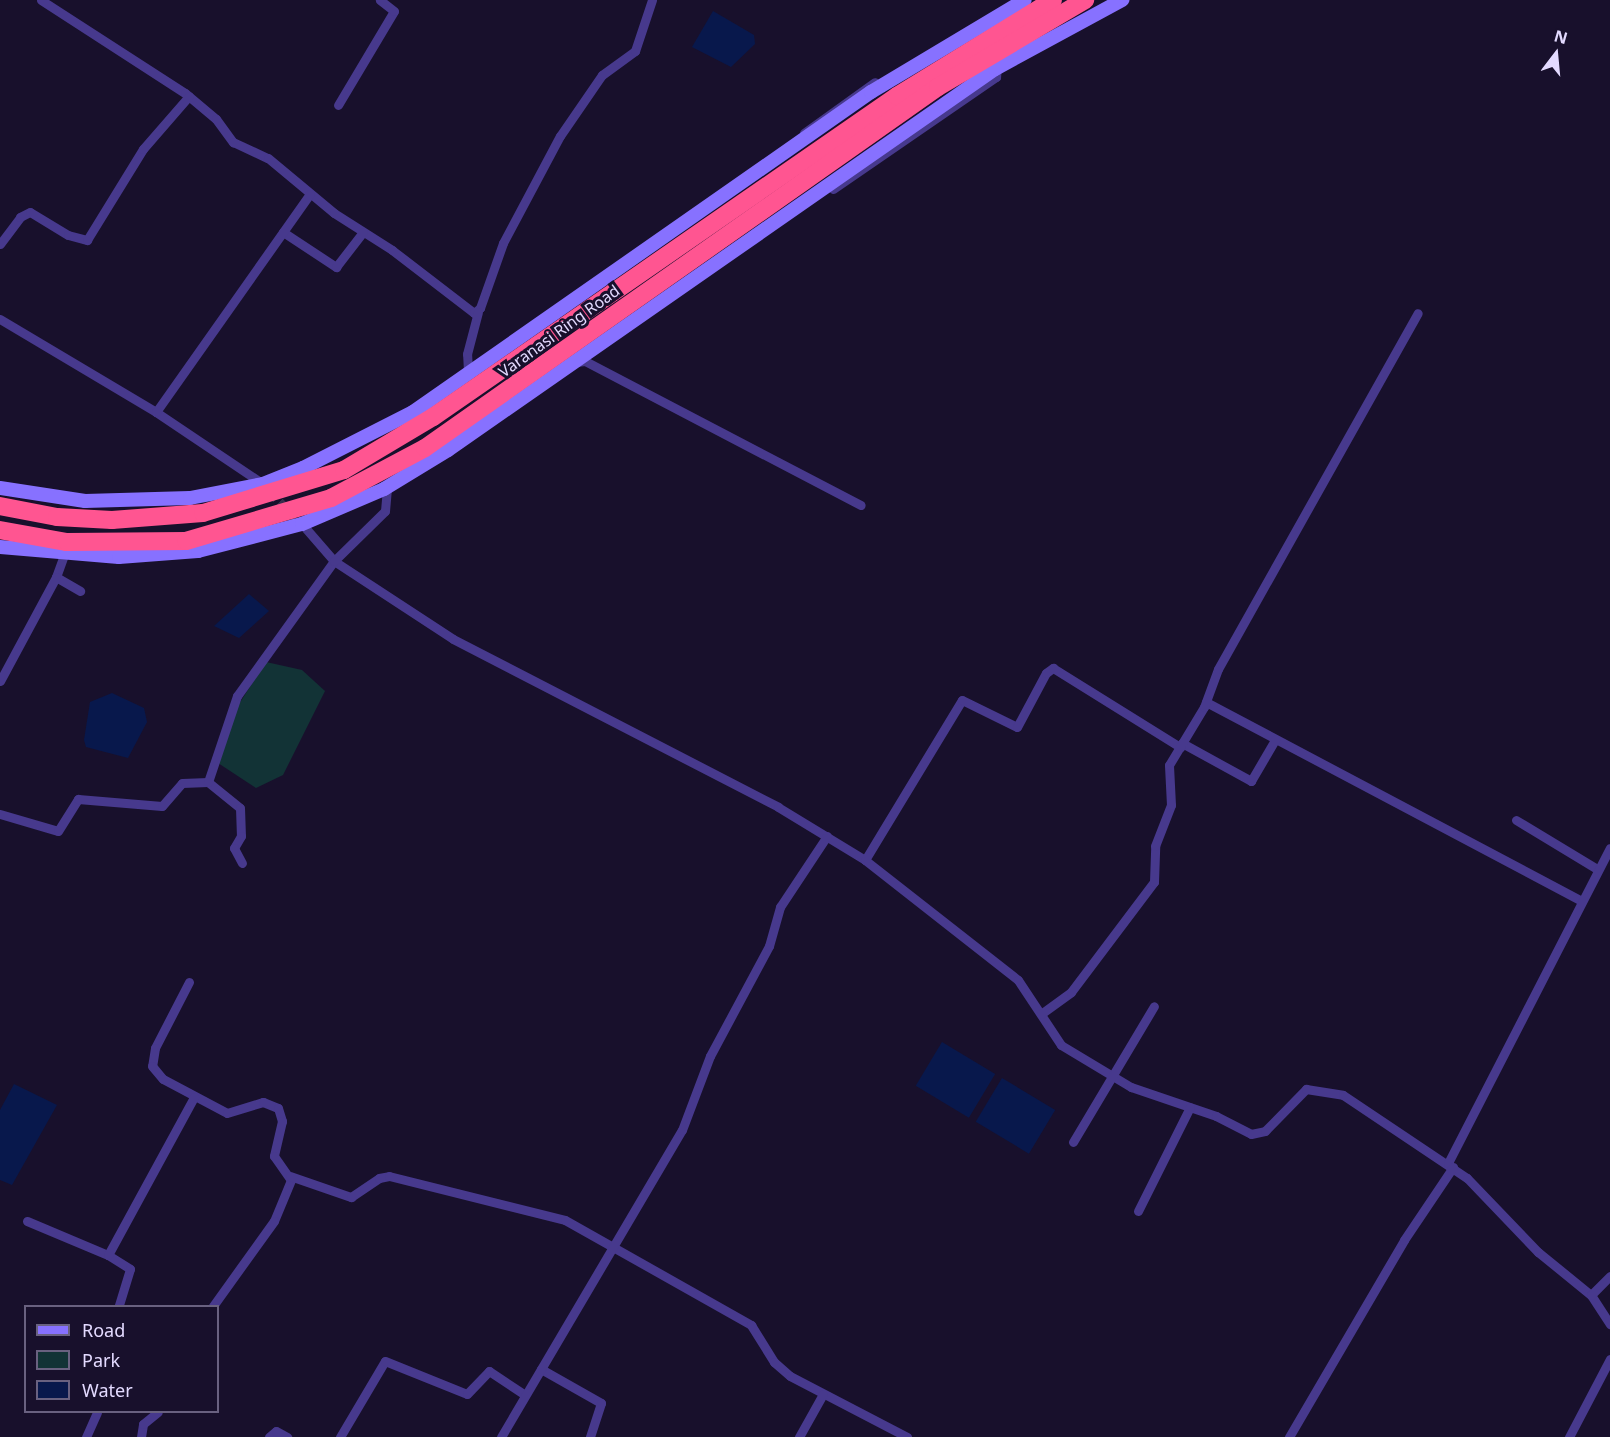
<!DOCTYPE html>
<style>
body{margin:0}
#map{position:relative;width:1610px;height:1437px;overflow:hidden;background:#18102c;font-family:"Noto Sans",sans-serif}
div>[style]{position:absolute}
.green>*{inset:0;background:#123336}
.water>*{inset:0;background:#08184c;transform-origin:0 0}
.street-tunnel>*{height:9px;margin-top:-4.5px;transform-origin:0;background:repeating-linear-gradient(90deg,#362e4c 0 9px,transparent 0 13.5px)}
.street>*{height:9px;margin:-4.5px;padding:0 4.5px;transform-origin:4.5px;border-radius:4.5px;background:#47398d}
.secondary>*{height:14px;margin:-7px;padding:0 7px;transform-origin:7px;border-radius:7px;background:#8771ff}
.highway>*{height:18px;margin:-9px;padding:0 9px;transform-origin:9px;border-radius:9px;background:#ff5591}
span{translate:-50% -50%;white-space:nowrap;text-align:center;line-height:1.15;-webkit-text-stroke:6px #18102c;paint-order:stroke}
.street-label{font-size:16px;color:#e3daff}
.legend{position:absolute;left:24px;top:1305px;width:195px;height:108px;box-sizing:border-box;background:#18102c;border:2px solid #696180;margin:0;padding:8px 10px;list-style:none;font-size:18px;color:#e3daff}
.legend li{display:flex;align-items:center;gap:12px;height:30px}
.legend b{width:30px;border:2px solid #696180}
.north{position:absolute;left:1526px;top:24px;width:60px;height:60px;-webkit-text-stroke:4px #18102c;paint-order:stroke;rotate:16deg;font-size:16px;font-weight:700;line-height:24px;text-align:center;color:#e3daff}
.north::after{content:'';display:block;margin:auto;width:21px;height:27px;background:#e3daff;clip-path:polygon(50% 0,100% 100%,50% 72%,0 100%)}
</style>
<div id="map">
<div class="green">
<div style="clip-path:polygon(266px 662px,302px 670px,325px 691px,283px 775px,256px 788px,218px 763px,228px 721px)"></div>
</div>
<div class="water">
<div style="clip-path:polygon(713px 11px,754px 35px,755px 44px,731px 67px,692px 47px)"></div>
<div style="clip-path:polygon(249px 594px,269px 611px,239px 638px,214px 626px)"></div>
<div style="clip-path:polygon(112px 693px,144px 708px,147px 722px,128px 758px,86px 747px,84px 740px,90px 702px)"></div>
<div style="left:942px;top:1042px;width:62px;height:51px;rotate:31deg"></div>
<div style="left:1002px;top:1078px;width:62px;height:51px;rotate:31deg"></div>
<div style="clip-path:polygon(14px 1084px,57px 1105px,12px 1185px,0 1180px,0 1110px)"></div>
</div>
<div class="street-tunnel">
<div style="left:270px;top:492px;width:45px;rotate:45deg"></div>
</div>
<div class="street">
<div style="left:41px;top:0;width:171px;rotate:32.9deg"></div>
<div style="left:185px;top:93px;width:40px;rotate:40deg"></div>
<div style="left:216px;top:119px;width:29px;rotate:54deg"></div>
<div style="left:233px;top:142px;width:38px;rotate:25deg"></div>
<div style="left:268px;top:158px;width:86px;rotate:39.8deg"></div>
<div style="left:334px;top:213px;width:69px;rotate:32.5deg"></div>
<div style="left:392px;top:250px;width:103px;rotate:37.5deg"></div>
<div style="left:474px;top:313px;width:8px;rotate:-40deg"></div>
<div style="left:480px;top:308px;width:69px;rotate:-70.5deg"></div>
<div style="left:503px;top:243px;width:121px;rotate:-62deg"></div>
<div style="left:560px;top:136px;width:74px;rotate:-55.5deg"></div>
<div style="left:602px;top:75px;width:41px;rotate:-36deg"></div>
<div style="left:635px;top:51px;width:54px;rotate:-71.6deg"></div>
<div style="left:338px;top:105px;width:109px;rotate:-59.2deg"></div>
<div style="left:394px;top:11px;width:18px;rotate:-142deg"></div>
<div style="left:804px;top:133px;width:87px;rotate:-35.7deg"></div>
<div style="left:833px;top:189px;width:198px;rotate:-34.5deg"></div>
<div style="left:996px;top:77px;width:10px;rotate:-84deg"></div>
<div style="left:283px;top:232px;width:64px;rotate:33.4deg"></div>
<div style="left:336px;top:267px;width:44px;rotate:-52.4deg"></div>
<div style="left:0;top:244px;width:34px;rotate:-53deg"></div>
<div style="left:20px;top:217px;width:11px;rotate:-27deg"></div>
<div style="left:30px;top:212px;width:44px;rotate:31.2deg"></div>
<div style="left:68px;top:235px;width:20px;rotate:15deg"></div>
<div style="left:87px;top:240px;width:107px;rotate:-58.4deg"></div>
<div style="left:143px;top:149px;width:70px;rotate:-49deg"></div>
<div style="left:0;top:319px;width:182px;rotate:30.8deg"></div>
<div style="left:156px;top:412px;width:129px;rotate:33.9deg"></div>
<div style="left:576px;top:362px;width:9px;rotate:-6deg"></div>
<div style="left:585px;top:361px;width:311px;rotate:27.6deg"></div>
<div style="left:468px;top:371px;width:17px;rotate:-93deg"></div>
<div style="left:467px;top:354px;width:43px;rotate:-75.3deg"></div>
<div style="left:156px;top:412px;width:267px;rotate:-54.8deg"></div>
<div style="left:302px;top:524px;width:49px;rotate:49.1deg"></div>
<div style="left:334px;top:561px;width:142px;rotate:33.2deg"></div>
<div style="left:453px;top:639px;width:366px;rotate:27.3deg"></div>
<div style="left:778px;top:807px;width:102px;rotate:31.3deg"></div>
<div style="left:865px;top:860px;width:194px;rotate:38.1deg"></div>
<div style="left:1018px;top:980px;width:78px;rotate:56.5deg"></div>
<div style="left:1061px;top:1045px;width:82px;rotate:31deg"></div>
<div style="left:1131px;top:1087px;width:90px;rotate:18.8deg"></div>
<div style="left:1216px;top:1116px;width:39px;rotate:27deg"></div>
<div style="left:1251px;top:1134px;width:14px;rotate:-12deg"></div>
<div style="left:1265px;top:1131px;width:59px;rotate:-45.7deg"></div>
<div style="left:1306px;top:1089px;width:37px;rotate:9deg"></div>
<div style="left:1343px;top:1095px;width:149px;rotate:33.8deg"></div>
<div style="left:1467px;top:1178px;width:103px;rotate:46.2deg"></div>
<div style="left:1538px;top:1252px;width:68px;rotate:39.1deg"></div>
<div style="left:1591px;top:1295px;width:35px;rotate:57deg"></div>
<div style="left:64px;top:555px;width:23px;rotate:110deg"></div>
<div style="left:56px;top:577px;width:28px;rotate:30deg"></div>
<div style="left:0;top:681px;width:118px;rotate:-61.7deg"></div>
<div style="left:1206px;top:702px;width:423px;rotate:27.9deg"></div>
<div style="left:1182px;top:743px;width:79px;rotate:28.8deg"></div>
<div style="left:1251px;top:781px;width:48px;rotate:-59.7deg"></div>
<div style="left:208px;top:782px;width:41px;rotate:39.1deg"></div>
<div style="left:240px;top:808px;width:28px;rotate:88deg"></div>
<div style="left:241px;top:836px;width:14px;rotate:120deg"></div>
<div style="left:234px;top:848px;width:17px;rotate:62deg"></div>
<div style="left:0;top:814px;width:60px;rotate:16.3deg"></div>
<div style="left:58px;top:831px;width:38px;rotate:-58deg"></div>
<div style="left:78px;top:799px;width:84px;rotate:4.8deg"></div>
<div style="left:162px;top:806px;width:30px;rotate:-49deg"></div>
<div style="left:182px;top:783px;width:26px;rotate:-2deg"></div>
<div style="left:208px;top:782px;width:91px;rotate:-71.4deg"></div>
<div style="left:237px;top:696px;width:166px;rotate:-54.3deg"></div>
<div style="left:334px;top:561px;width:71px;rotate:-44.4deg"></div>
<div style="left:385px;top:511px;width:24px;rotate:-85deg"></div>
<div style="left:1516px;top:820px;width:95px;rotate:31.2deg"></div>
<div style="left:865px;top:860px;width:187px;rotate:-58.8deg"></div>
<div style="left:962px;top:700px;width:61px;rotate:26.1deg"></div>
<div style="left:1017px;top:727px;width:61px;rotate:-61.8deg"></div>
<div style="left:1046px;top:673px;width:9px;rotate:-36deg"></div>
<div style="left:1053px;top:668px;width:150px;rotate:31.9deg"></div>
<div style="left:189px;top:982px;width:74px;rotate:117.3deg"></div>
<div style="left:155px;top:1048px;width:18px;rotate:99deg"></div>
<div style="left:152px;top:1066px;width:17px;rotate:50deg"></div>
<div style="left:163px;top:1079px;width:72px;rotate:28deg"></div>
<div style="left:227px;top:1113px;width:38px;rotate:-17deg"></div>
<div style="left:263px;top:1102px;width:16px;rotate:22deg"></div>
<div style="left:278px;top:1108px;width:14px;rotate:73deg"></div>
<div style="left:282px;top:1121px;width:36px;rotate:103deg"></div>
<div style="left:274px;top:1156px;width:29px;rotate:55deg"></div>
<div style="left:291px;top:1180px;width:44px;rotate:112.5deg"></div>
<div style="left:274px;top:1221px;width:105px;rotate:125.7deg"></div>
<div style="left:1041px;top:1014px;width:37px;rotate:-36deg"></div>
<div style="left:1071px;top:992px;width:138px;rotate:-53deg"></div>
<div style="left:1154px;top:882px;width:36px;rotate:-88deg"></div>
<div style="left:1155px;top:846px;width:44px;rotate:-68.7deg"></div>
<div style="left:1171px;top:805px;width:40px;rotate:-92.9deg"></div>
<div style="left:1169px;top:765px;width:68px;rotate:-58.9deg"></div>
<div style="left:1204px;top:707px;width:40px;rotate:-69.8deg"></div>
<div style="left:1218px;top:669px;width:408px;rotate:-60.7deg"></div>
<div style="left:1073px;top:1142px;width:158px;rotate:-59.2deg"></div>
<div style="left:1448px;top:1163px;width:354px;rotate:-62.8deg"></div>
<div style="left:290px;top:1176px;width:65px;rotate:19deg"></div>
<div style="left:351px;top:1197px;width:34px;rotate:-34deg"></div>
<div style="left:379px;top:1178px;width:10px;rotate:-11deg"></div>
<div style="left:389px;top:1176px;width:181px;rotate:14deg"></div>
<div style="left:565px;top:1220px;width:214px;rotate:29.4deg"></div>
<div style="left:751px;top:1325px;width:44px;rotate:58.1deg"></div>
<div style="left:774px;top:1362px;width:21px;rotate:41deg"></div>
<div style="left:790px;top:1376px;width:132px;rotate:27.5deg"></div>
<div style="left:1138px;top:1211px;width:116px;rotate:-63.4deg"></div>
<div style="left:27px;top:1221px;width:88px;rotate:22.8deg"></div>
<div style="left:108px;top:1255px;width:26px;rotate:32deg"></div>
<div style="left:130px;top:1269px;width:39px;rotate:107deg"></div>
<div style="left:108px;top:1255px;width:180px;rotate:-61.4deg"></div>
<div style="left:1591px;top:1295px;width:27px;rotate:-45deg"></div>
<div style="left:541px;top:1369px;width:69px;rotate:29.5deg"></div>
<div style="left:601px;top:1403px;width:36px;rotate:108deg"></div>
<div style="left:86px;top:1437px;width:27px;rotate:-66deg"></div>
<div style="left:141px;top:1437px;width:13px;rotate:-81deg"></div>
<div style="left:143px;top:1424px;width:19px;rotate:-39deg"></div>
<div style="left:269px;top:1437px;width:9px;rotate:-41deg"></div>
<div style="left:276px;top:1431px;width:13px;rotate:29deg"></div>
<div style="left:340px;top:1437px;width:88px;rotate:-59.4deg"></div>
<div style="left:385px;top:1361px;width:88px;rotate:21.9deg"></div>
<div style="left:467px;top:1394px;width:32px;rotate:-46deg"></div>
<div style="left:489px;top:1371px;width:43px;rotate:33.7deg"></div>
<div style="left:501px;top:1437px;width:356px;rotate:-59.5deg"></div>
<div style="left:682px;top:1130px;width:79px;rotate:-69.3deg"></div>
<div style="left:710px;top:1056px;width:125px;rotate:-61.8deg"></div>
<div style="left:769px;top:946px;width:41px;rotate:-74.2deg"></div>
<div style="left:780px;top:907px;width:85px;rotate:-56.5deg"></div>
<div style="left:799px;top:1437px;width:49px;rotate:-60.8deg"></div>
<div style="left:1289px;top:1437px;width:228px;rotate:-59.7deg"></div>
<div style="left:1404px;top:1240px;width:88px;rotate:-56.1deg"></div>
<div style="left:1569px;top:1437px;width:88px;rotate:-62.3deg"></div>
</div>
<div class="secondary">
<div style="left:0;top:488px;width:86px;rotate:8.7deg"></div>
<div style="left:85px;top:501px;width:105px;rotate:-1.6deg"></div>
<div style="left:190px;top:498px;width:74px;rotate:-10.9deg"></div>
<div style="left:263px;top:484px;width:43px;rotate:-21.8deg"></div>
<div style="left:303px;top:468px;width:123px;rotate:-27deg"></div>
<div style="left:413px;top:412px;width:559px;rotate:-34.94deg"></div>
<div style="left:871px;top:92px;width:179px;rotate:-30.9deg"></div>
<div style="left:0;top:547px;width:119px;rotate:4.8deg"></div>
<div style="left:119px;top:557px;width:79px;rotate:-4.3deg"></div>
<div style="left:198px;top:551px;width:107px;rotate:-14.6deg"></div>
<div style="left:302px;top:524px;width:89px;rotate:-23.1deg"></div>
<div style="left:384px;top:489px;width:75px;rotate:-31.4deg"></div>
<div style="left:448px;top:450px;width:667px;rotate:-34.86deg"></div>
<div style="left:995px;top:69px;width:145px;rotate:-28.5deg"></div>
</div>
<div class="highway">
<div style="left:0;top:506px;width:58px;rotate:10.9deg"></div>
<div style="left:57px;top:517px;width:55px;rotate:3.1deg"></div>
<div style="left:112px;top:520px;width:91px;rotate:-4.4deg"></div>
<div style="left:203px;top:513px;width:147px;rotate:-17deg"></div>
<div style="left:344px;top:470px;width:104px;rotate:-30.8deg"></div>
<div style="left:433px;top:417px;width:564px;rotate:-34.68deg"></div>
<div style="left:897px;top:96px;width:183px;rotate:-31.6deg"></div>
<div style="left:0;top:530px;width:68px;rotate:10.2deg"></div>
<div style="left:67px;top:542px;width:119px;rotate:-0.5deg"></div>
<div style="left:186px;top:541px;width:151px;rotate:-16.5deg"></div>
<div style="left:331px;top:498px;width:106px;rotate:-28deg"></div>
<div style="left:425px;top:448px;width:627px;rotate:-35.13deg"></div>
<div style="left:938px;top:87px;width:171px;rotate:-30.6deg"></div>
</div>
<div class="street-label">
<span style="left:559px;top:331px;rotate:-36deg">Varanasi Ring Road</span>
</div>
<ul class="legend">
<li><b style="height:8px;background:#8771ff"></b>Road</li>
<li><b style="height:16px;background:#123336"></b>Park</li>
<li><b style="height:16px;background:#08184c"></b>Water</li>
</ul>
<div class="north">N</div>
</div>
